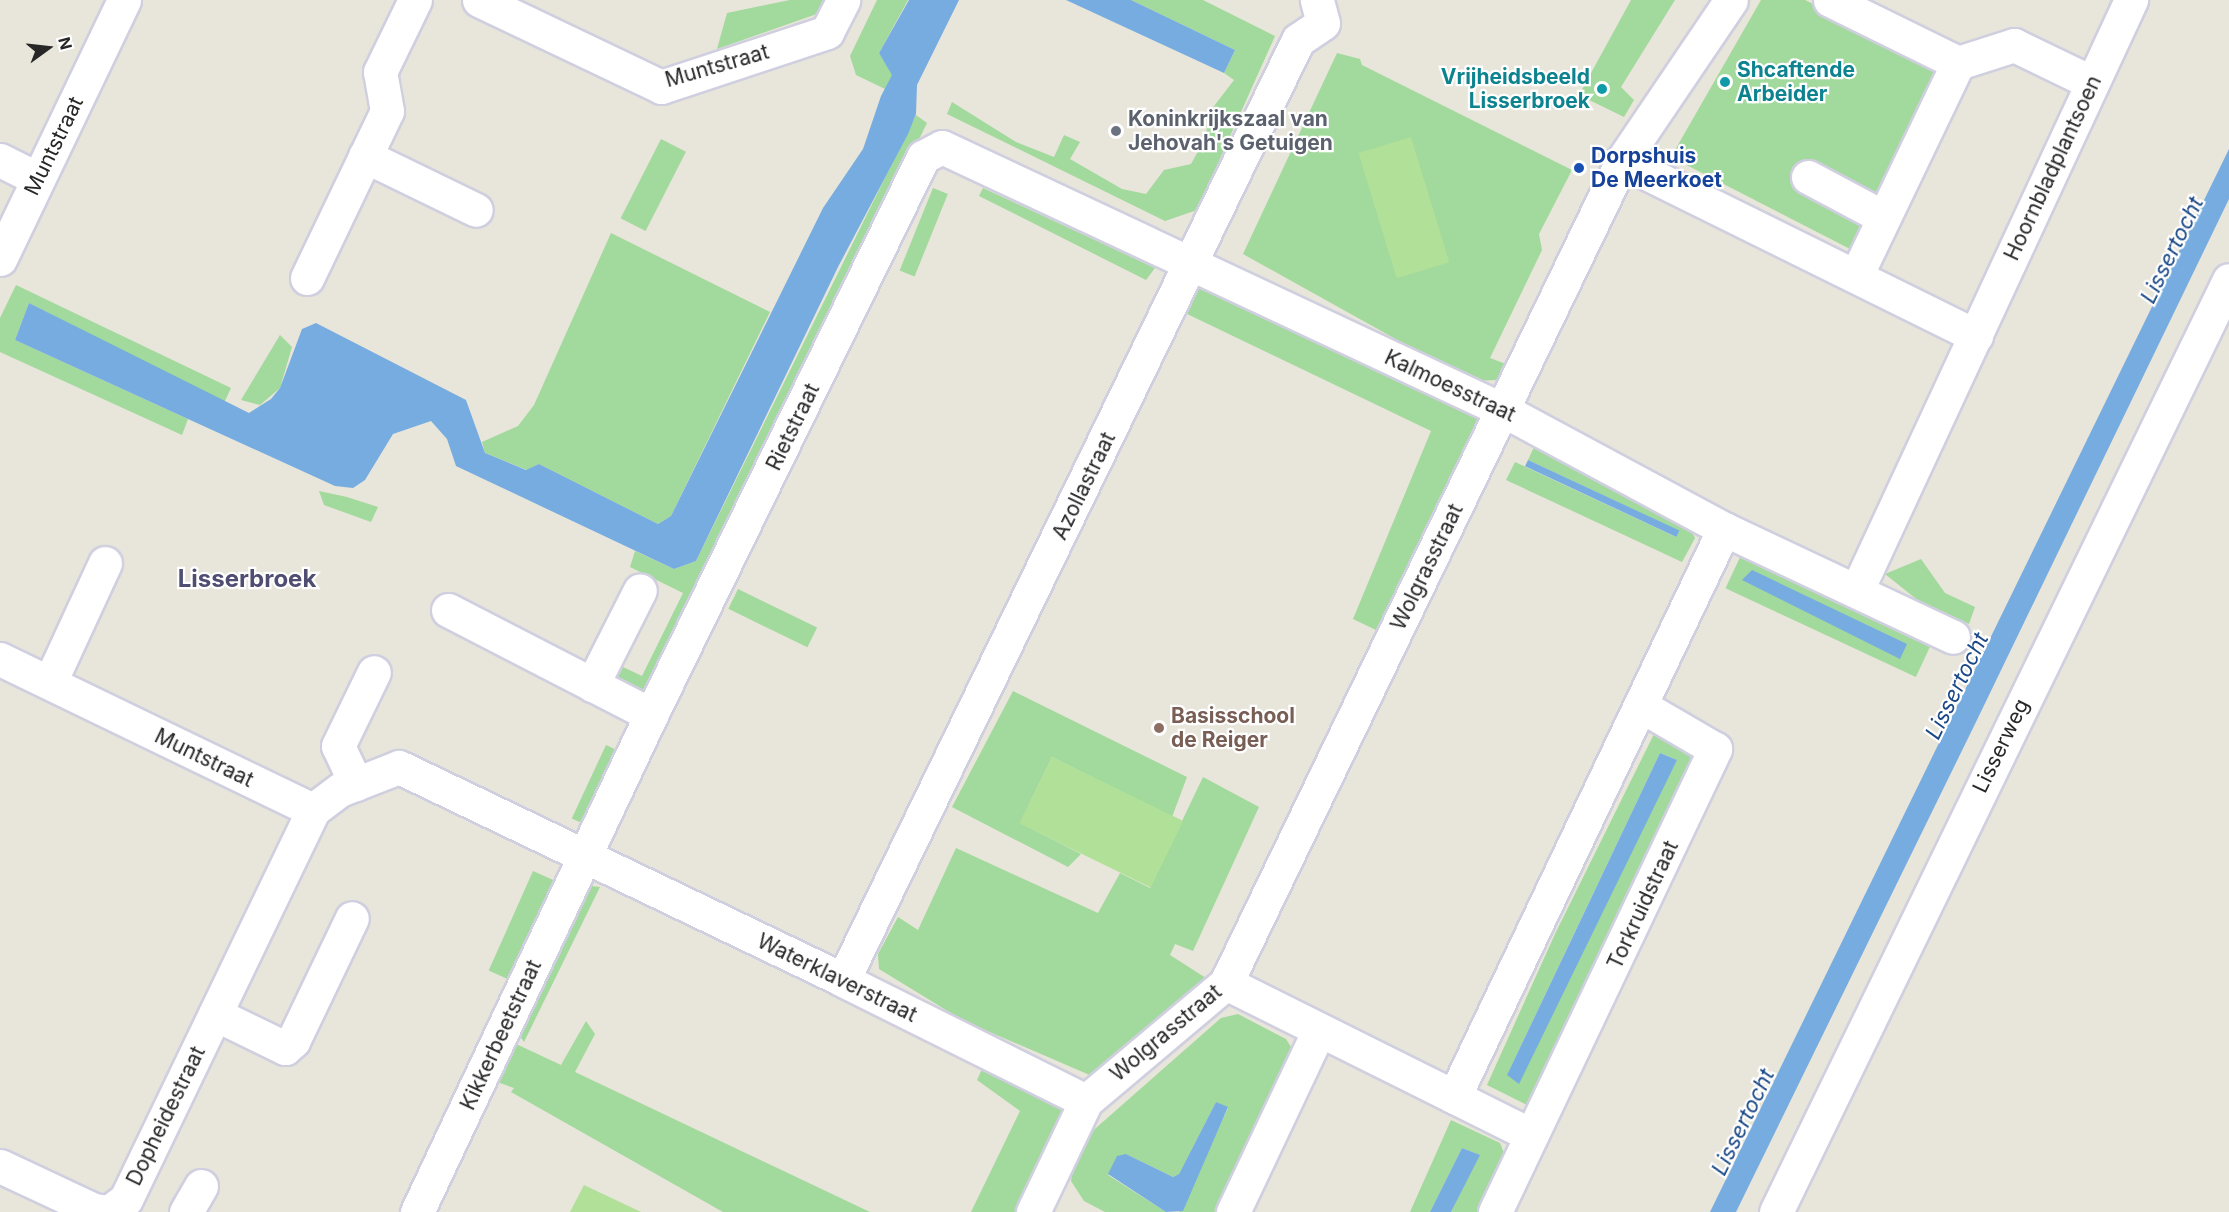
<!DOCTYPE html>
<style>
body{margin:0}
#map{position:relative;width:2229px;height:1212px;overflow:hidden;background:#e8e5da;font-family:Inter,sans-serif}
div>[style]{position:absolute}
.green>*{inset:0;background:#a2d99c;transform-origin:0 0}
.pitch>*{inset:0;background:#b1e098;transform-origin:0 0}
.water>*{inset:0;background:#77ace0;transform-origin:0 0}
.roads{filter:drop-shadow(2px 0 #d0cfdf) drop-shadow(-2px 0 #d0cfdf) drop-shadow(0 2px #d0cfdf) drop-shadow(0 -2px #d0cfdf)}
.minor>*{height:33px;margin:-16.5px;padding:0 16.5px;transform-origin:16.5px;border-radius:16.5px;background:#fff}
.dots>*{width:16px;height:16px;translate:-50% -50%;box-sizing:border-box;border:3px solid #fff;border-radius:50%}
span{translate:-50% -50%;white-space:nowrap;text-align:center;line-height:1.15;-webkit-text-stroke:4.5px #fff;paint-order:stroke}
.street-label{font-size:21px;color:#272727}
.culture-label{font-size:21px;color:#0d838f;font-weight:700}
.left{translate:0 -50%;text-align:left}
.right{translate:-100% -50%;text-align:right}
.worship-label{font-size:21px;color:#5b616d;font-weight:700}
.transit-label{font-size:21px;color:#164399;font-weight:700}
.education-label{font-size:21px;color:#785e54;font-weight:700}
.water-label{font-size:22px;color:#1b4987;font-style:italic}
.quarter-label{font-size:24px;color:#4f4d72;font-weight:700}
.north{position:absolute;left:18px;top:18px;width:60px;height:60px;-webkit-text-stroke:4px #fff;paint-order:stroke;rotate:75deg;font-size:16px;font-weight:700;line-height:24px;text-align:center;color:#272727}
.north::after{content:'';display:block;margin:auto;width:21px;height:27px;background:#272727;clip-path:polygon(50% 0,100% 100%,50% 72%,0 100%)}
</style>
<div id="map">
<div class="green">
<div style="clip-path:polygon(790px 0,836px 0,831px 9px,717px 49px,727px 13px)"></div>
<div style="clip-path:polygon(877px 0,908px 0,879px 53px,893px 75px,885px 89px,856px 75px,850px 56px)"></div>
<div style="clip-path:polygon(1131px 0,1203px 0,1275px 36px,1197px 210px,1165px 221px,947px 114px,952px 102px,1016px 142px,1054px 157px,1064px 135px,1080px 142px,1070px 159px,1122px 189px,1146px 194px,1164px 170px,1191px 164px,1206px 137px,1208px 114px,1234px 80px,1224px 73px,1235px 50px)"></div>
<div style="clip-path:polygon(1631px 0,1675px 0,1621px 87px,1634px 100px,1624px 117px,1579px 95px)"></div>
<div style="clip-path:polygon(1761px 0,1805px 0,1944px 68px,1854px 251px,1671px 157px)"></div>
<div style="clip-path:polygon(1337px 53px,1360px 59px,1362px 65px,1572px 170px,1539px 234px,1542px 250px,1490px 358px,1511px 366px,1497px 380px,1471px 381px,1243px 254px)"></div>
<div style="clip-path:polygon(916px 115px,927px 123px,650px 687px,633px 692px,614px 683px,623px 667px,642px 676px,683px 593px,630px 567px,635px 551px,674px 569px,696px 561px)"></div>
<div style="left:661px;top:139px;width:28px;height:89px;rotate:27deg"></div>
<div style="left:933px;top:188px;width:16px;height:89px;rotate:22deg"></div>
<div style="clip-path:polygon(983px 188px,1155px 268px,1146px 280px,979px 196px)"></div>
<div style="clip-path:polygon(611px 233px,770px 312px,671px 516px,658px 524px,539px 464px,527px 470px,485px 453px,482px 442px,518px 426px,534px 405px)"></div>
<div style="clip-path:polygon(1198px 281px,1480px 417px,1376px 630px,1353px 619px,1431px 431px,1183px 312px)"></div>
<div style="clip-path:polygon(16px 285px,231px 388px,224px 403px,29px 303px,15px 340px,188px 419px,182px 435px,0 352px,0 318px)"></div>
<div style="clip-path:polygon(280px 335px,292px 347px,280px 388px,260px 405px,241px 400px)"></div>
<div style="clip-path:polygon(1534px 447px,1688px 524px,1695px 538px,1682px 562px,1506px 480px,1515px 462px,1676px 537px,1679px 531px,1528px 460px)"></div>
<div style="clip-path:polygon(319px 491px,347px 497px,378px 507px,371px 522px,324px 505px)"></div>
<div style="left:1742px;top:553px;width:210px;height:39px;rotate:25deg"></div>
<div style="clip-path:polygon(1921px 559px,1945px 593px,1975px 607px,1969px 624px,1925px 606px,1885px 574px)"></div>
<div style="left:738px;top:589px;width:88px;height:22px;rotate:26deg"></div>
<div style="clip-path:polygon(1013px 691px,1187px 777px,1172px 817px,1052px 757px,1020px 823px,1081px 854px,1068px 867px,952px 807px)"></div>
<div style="clip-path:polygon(evenodd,1657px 728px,1701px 753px,1693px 775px,1682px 776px,1529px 1106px,1487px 1085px,1555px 934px,1657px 728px,1660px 753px,1677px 760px,1507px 1075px,1570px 942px,1660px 753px)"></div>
<div style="left:606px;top:745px;width:14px;height:81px;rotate:25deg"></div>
<div style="clip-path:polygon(1203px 777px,1259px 807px,1193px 951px,1175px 944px,1170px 955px,1209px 980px,1092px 1076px,964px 1021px,879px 969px,878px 954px,898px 917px,918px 930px,956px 848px,1098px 913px,1120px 873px,1150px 888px)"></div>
<div style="left:533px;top:871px;width:22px;height:109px;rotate:24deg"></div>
<div style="clip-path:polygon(591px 886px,600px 887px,524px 1042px,520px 1036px)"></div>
<div style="clip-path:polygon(1238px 1014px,1286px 1039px,1293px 1050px,1217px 1212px,1179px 1212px,1228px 1108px,1216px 1102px,1179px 1174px,1173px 1177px,1126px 1154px,1108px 1175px,1166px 1212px,1105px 1212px,1084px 1201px,1071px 1181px,1074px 1162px,1088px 1135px,1221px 1018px)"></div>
<div style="clip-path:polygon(586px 1021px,595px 1034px,575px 1072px,870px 1212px,723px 1212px,511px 1092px,514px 1088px,497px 1082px,514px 1043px,561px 1065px)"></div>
<div style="clip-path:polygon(983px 1067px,1069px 1106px,1021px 1212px,971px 1212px,1020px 1111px,977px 1080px)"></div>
<div style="clip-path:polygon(1451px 1120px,1500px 1143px,1508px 1163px,1483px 1212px,1451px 1212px,1479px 1155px,1462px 1148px,1430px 1212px,1410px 1212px)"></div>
</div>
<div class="pitch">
<div style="left:1411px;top:137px;width:131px;height:55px;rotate:73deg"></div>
<div style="left:1052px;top:757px;width:146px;height:74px;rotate:26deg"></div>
<div style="clip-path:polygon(584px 1185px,641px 1212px,570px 1212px)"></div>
</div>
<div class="water">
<div style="clip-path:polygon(909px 0,959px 0,917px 85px,916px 114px,908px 134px,838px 267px,696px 561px,674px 569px,456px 466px,447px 439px,431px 421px,393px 434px,365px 480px,353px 488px,335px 486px,15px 340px,29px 303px,249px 413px,271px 399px,280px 388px,302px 329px,316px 323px,466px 400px,485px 453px,526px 470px,539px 464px,658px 524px,671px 516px,823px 208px,863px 149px,881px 96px,892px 75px,879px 53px)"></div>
<div style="clip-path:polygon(1066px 0,1131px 0,1235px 50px,1224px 73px)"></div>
<div style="clip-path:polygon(2229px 149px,2229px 199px,1975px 724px,1736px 1212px,1710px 1212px)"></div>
<div style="left:1528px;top:460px;width:167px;height:7px;rotate:25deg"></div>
<div style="clip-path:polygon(1752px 570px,1907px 644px,1900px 659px,1742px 580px)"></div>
<div style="clip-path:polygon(1660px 753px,1677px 760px,1519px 1084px,1507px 1075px)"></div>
<div style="clip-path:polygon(1216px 1102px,1228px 1107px,1183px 1211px,1166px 1212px,1108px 1174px,1117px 1156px,1126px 1154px,1173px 1177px,1179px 1174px)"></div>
<div style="clip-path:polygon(1462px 1148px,1480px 1155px,1451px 1212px,1430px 1212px)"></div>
</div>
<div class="roads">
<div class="minor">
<div style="left:479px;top:0;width:202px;rotate:25.5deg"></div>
<div style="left:661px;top:87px;width:175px;rotate:-18.3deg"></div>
<div style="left:827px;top:32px;width:36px;rotate:-63deg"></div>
<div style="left:1830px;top:0;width:143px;rotate:26.2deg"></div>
<div style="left:1958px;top:63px;width:236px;rotate:115.6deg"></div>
<div style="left:1958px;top:63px;width:59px;rotate:-17.8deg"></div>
<div style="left:2014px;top:45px;width:71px;rotate:25.8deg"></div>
<div style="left:365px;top:156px;width:123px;rotate:25.9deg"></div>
<div style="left:0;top:160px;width:42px;rotate:26.6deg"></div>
<div style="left:1622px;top:161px;width:395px;rotate:26.3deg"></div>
<div style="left:1808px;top:177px;width:85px;rotate:28.1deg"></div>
<div style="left:0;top:259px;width:287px;rotate:-64.4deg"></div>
<div style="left:307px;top:278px;width:185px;rotate:-64.4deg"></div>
<div style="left:387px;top:111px;width:40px;rotate:-100deg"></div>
<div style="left:380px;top:72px;width:80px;rotate:-64.1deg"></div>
<div style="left:1857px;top:590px;width:651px;rotate:-65.09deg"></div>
<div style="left:448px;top:610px;width:229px;rotate:27.3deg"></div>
<div style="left:0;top:659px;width:348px;rotate:25.8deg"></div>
<div style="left:313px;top:810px;width:34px;rotate:-37deg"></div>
<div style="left:340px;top:790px;width:63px;rotate:-21.3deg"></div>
<div style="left:399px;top:767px;width:492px;rotate:25.6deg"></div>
<div style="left:843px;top:980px;width:271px;rotate:26.5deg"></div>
<div style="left:50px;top:682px;width:131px;rotate:-65.2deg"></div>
<div style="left:592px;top:685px;width:106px;rotate:-63.2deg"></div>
<div style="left:356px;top:784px;width:42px;rotate:-115.3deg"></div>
<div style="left:338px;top:746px;width:82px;rotate:-64.1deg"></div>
<div style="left:843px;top:980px;width:1044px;rotate:-64.17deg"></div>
<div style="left:1298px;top:40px;width:30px;rotate:-34deg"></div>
<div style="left:1323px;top:23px;width:24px;rotate:-105deg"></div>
<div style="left:1226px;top:983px;width:341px;rotate:26.5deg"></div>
<div style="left:215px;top:1014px;width:78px;rotate:25.9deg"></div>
<div style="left:285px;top:1048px;width:11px;rotate:-41deg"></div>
<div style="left:293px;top:1041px;width:136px;rotate:-64.4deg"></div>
<div style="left:1454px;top:1097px;width:629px;rotate:-64.58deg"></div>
<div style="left:0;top:1166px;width:104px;rotate:25.1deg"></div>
<div style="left:94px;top:1210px;width:15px;rotate:8deg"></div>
<div style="left:109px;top:1212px;width:21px;rotate:-37deg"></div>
<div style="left:126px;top:1199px;width:432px;rotate:-64.3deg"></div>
<div style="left:186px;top:1212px;width:30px;rotate:-60deg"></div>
<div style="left:417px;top:1212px;width:549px;rotate:-64.79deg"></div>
<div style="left:651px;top:715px;width:621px;rotate:-64.01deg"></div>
<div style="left:923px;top:157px;width:21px;rotate:-28deg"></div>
<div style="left:942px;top:147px;width:620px;rotate:25.12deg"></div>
<div style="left:1503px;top:410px;width:251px;rotate:28.3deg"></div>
<div style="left:1724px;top:529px;width:253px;rotate:25.2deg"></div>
<div style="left:1033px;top:1212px;width:123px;rotate:-64.5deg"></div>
<div style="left:1086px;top:1101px;width:183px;rotate:-40.1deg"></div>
<div style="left:1226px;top:983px;width:912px;rotate:-64.28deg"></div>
<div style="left:1622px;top:161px;width:194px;rotate:-55.9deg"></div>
<div style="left:1233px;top:1212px;width:201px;rotate:-64.7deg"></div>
<div style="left:1495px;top:1212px;width:513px;rotate:-64.58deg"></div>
<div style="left:1715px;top:749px;width:83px;rotate:-149.7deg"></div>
<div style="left:1776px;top:1212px;width:1036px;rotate:-64.08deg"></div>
</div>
</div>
<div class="dots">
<div style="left:1725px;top:82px;background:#0f9aa8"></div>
<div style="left:1602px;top:89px;background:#0f9aa8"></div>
<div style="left:1116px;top:131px;background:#6b7280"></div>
<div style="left:1579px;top:168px;background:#1a4fb4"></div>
<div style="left:1159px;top:728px;background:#8d6e63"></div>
</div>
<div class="street-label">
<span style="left:717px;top:66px;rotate:-16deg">Muntstraat</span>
<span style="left:54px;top:146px;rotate:-64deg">Muntstraat</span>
<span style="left:2053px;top:168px;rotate:-65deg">Hoornbladplantsoen</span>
<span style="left:1450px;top:386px;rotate:25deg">Kalmoesstraat</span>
<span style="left:793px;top:427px;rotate:-64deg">Rietstraat</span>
<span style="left:1084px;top:486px;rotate:-64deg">Azollastraat</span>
<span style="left:1427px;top:567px;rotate:-64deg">Wolgrasstraat</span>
<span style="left:2001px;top:746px;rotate:-64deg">Lisserweg</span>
<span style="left:204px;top:758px;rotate:26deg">Muntstraat</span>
<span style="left:1643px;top:905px;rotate:-65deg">Torkruidstraat</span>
<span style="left:837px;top:978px;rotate:26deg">Waterklaverstraat</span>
<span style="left:1166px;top:1033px;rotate:-40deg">Wolgrasstraat</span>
<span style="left:501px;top:1035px;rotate:-65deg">Kikkerbeetstraat</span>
<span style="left:166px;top:1116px;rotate:-64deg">Dopheidestraat</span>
</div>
<div class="culture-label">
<span class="left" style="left:1737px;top:82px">Shcaftende<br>Arbeider</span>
<span class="right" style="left:1590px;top:89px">Vrijheidsbeeld<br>Lisserbroek</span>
</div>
<div class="worship-label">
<span class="left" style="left:1128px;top:131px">Koninkrijkszaal van<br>Jehovah's Getuigen</span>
</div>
<div class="transit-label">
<span class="left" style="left:1591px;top:168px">Dorpshuis<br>De Meerkoet</span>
</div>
<div class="education-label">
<span class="left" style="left:1171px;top:728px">Basisschool<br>de Reiger</span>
</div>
<div class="water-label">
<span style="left:2172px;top:250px;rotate:-64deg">Lissertocht</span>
<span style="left:1957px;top:686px;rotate:-64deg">Lissertocht</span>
<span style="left:1743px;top:1122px;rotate:-64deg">Lissertocht</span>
</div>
<div class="quarter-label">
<span style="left:247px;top:579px">Lisserbroek</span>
</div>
<div class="north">N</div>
</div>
